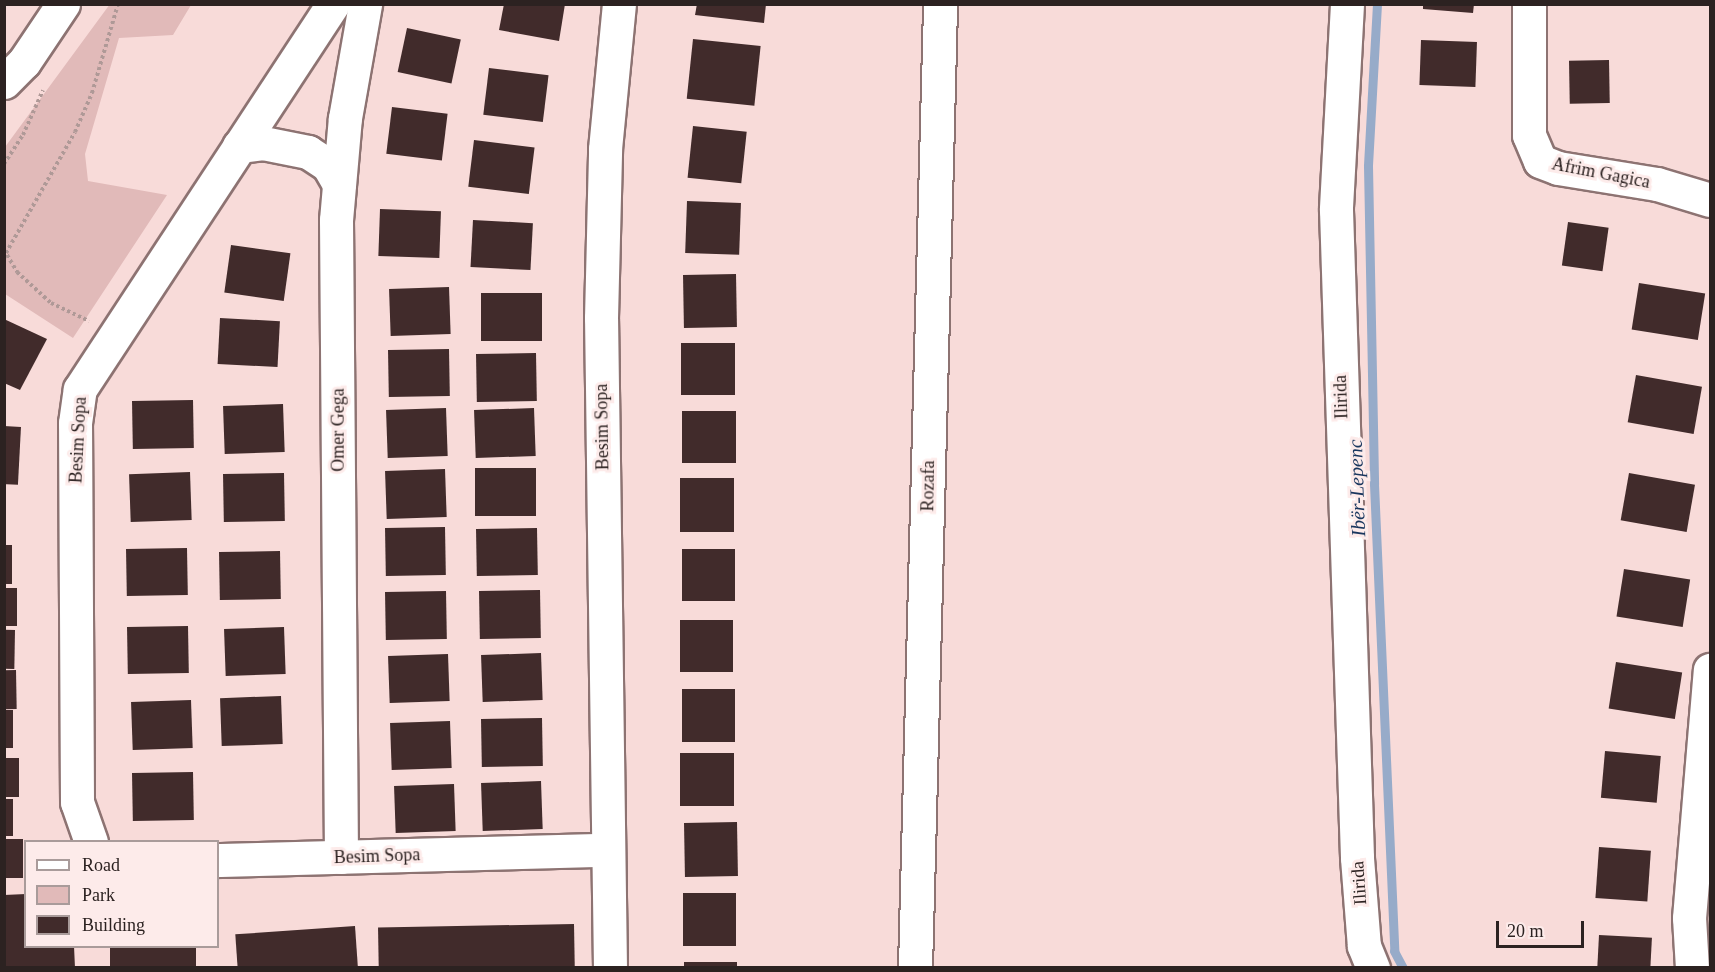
<!DOCTYPE html>
<meta charset="utf-8">
<style>
body{margin:0}
#map{position:relative;width:1715px;height:972px;overflow:hidden;background:#f8dbd9;font-family:Georgia,serif}
div>[style]{position:absolute}
.green>*{inset:0;background:#e1bab9}
.stream>*{height:9px;margin:-4.5px;padding:0 4.5px;transform-origin:4.5px;border-radius:4.5px;background:#97abc9}
.building>*{inset:0;background:#412b2b;transform-origin:0 0}
.path>*{height:4px;margin-top:-2px;transform-origin:0;background:repeating-linear-gradient(90deg,#af9997 0 3px,transparent 0 6px)}
.roads{filter:drop-shadow(2px 0 #8d7372) drop-shadow(-2px 0 #8d7372) drop-shadow(0 2px #8d7372) drop-shadow(0 -2px #8d7372)}
.street>*{height:33px;margin:-16.5px;padding:0 16.5px;transform-origin:16.5px;border-radius:16.5px;background:#fff}
span{translate:-50% -50%;white-space:nowrap;text-align:center;line-height:1.15;-webkit-text-stroke:6px #fdebea;paint-order:stroke}
.street-label{font-size:18px;color:#2c2221}
.water-label{font-size:20px;color:#19365e;font-style:italic}
.frame{position:absolute;inset:0;border:6px solid #2c2221;pointer-events:none}
.legend{position:absolute;left:24px;top:840px;width:195px;height:108px;box-sizing:border-box;background:#fdebea;border:2px solid #a99b9a;margin:0;padding:8px 10px;list-style:none;font-size:18px;color:#2c2221}
.legend li{display:flex;align-items:center;gap:12px;height:30px}
.legend b{width:30px;border:2px solid #a99b9a}
.scale{position:absolute;left:1496px;top:921px;width:88px;height:27px;box-sizing:border-box;border:3px solid #2c2221;border-top:0;padding-left:8px;font-size:18px;line-height:21px;white-space:nowrap;color:#2c2221;-webkit-text-stroke:4px #fdebea;paint-order:stroke}
</style>
<div id="map">
<div class="green">
<div style="clip-path:polygon(110px 4px,191px 5px,173px 35px,119px 38px,85px 154px,88px 181px,167px 195px,73px 338px,5px 294px,5px 147px)"></div>
</div>
<div class="stream">
<div style="left:1377px;top:4px;width:162px;rotate:93.2deg"></div>
<div style="left:1368px;top:166px;width:318px;rotate:88.9deg"></div>
<div style="left:1374px;top:484px;width:467px;rotate:87.5deg"></div>
<div style="left:1394px;top:951px;width:19px;rotate:62deg"></div>
</div>
<div class="building">
<div style="clip-path:polygon(504px 4px,565px 4px,559px 41px,499px 30px)"></div>
<div style="clip-path:polygon(697px 4px,766px 4px,764px 23px,695px 15px)"></div>
<div style="clip-path:polygon(1423px 4px,1474px 4px,1473px 13px,1423px 9px)"></div>
<div style="left:407px;top:28px;width:55px;height:45px;rotate:12deg"></div>
<div style="left:693px;top:39px;width:68px;height:60px;rotate:6deg"></div>
<div style="left:1421px;top:40px;width:56px;height:45px;rotate:2deg"></div>
<div style="left:1609px;top:60px;width:43px;height:40px;rotate:89deg"></div>
<div style="left:489px;top:68px;width:60px;height:47px;rotate:7deg"></div>
<div style="left:392px;top:107px;width:56px;height:47px;rotate:7deg"></div>
<div style="left:693px;top:126px;width:54px;height:52px;rotate:6deg"></div>
<div style="left:474px;top:140px;width:61px;height:47px;rotate:7deg"></div>
<div style="left:687px;top:201px;width:54px;height:52px;rotate:2deg"></div>
<div style="left:380px;top:209px;width:61px;height:47px;rotate:2deg"></div>
<div style="left:473px;top:220px;width:60px;height:47px;rotate:3deg"></div>
<div style="left:1568px;top:222px;width:41px;height:44px;rotate:8deg"></div>
<div style="left:231px;top:245px;width:60px;height:48px;rotate:8deg"></div>
<div style="left:736px;top:274px;width:53px;height:53px;rotate:89deg"></div>
<div style="left:1639px;top:283px;width:67px;height:47px;rotate:9deg"></div>
<div style="left:449px;top:287px;width:47px;height:60px;rotate:88deg"></div>
<div style="left:481px;top:293px;width:61px;height:48px"></div>
<div style="left:220px;top:318px;width:60px;height:46px;rotate:3deg"></div>
<div style="clip-path:polygon(4px 319px,47px 339px,20px 390px,4px 383px)"></div>
<div style="left:681px;top:343px;width:54px;height:52px"></div>
<div style="left:449px;top:349px;width:47px;height:61px;rotate:89deg"></div>
<div style="left:536px;top:353px;width:48px;height:60px;rotate:89deg"></div>
<div style="left:1636px;top:375px;width:67px;height:48px;rotate:10deg"></div>
<div style="left:193px;top:400px;width:48px;height:61px;rotate:89deg"></div>
<div style="left:283px;top:404px;width:48px;height:60px;rotate:88deg"></div>
<div style="left:446px;top:408px;width:48px;height:60px;rotate:88deg"></div>
<div style="left:534px;top:408px;width:48px;height:60px;rotate:88deg"></div>
<div style="left:682px;top:411px;width:54px;height:52px"></div>
<div style="left:4px;top:426px;width:17px;height:58px;rotate:3deg"></div>
<div style="left:475px;top:468px;width:61px;height:48px"></div>
<div style="left:445px;top:469px;width:48px;height:60px;rotate:88deg"></div>
<div style="left:190px;top:472px;width:48px;height:61px;rotate:88deg"></div>
<div style="left:284px;top:473px;width:48px;height:61px;rotate:89deg"></div>
<div style="left:1629px;top:473px;width:67px;height:48px;rotate:10deg"></div>
<div style="left:734px;top:478px;width:54px;height:54px;rotate:90deg"></div>
<div style="left:445px;top:527px;width:48px;height:60px;rotate:89deg"></div>
<div style="left:537px;top:528px;width:47px;height:61px;rotate:89deg"></div>
<div style="left:4px;top:545px;width:8px;height:39px"></div>
<div style="left:187px;top:548px;width:47px;height:61px;rotate:89deg"></div>
<div style="left:682px;top:549px;width:53px;height:52px"></div>
<div style="left:280px;top:551px;width:48px;height:61px;rotate:89deg"></div>
<div style="left:1624px;top:569px;width:67px;height:48px;rotate:9deg"></div>
<div style="left:4px;top:588px;width:13px;height:38px"></div>
<div style="left:540px;top:590px;width:48px;height:61px;rotate:89deg"></div>
<div style="left:446px;top:591px;width:48px;height:61px;rotate:89deg"></div>
<div style="left:680px;top:620px;width:53px;height:52px"></div>
<div style="left:188px;top:626px;width:47px;height:61px;rotate:89deg"></div>
<div style="left:284px;top:627px;width:47px;height:60px;rotate:88deg"></div>
<div style="left:15px;top:630px;width:39px;height:11px;rotate:91deg"></div>
<div style="left:541px;top:653px;width:47px;height:60px;rotate:88deg"></div>
<div style="left:448px;top:654px;width:47px;height:60px;rotate:88deg"></div>
<div style="left:1616px;top:662px;width:67px;height:47px;rotate:9deg"></div>
<div style="left:16px;top:670px;width:39px;height:12px;rotate:89deg"></div>
<div style="left:682px;top:689px;width:53px;height:53px"></div>
<div style="left:281px;top:696px;width:48px;height:61px;rotate:88deg"></div>
<div style="left:191px;top:700px;width:48px;height:60px;rotate:88deg"></div>
<div style="left:4px;top:710px;width:9px;height:38px"></div>
<div style="left:542px;top:718px;width:48px;height:61px;rotate:89deg"></div>
<div style="left:450px;top:721px;width:47px;height:60px;rotate:88deg"></div>
<div style="left:1605px;top:751px;width:56px;height:47px;rotate:5deg"></div>
<div style="left:680px;top:753px;width:54px;height:53px"></div>
<div style="left:19px;top:758px;width:39px;height:15px;rotate:90deg"></div>
<div style="left:193px;top:772px;width:48px;height:61px;rotate:89deg"></div>
<div style="left:541px;top:781px;width:48px;height:60px;rotate:88deg"></div>
<div style="left:454px;top:784px;width:47px;height:60px;rotate:88deg"></div>
<div style="left:4px;top:799px;width:9px;height:37px"></div>
<div style="left:737px;top:822px;width:54px;height:53px;rotate:89deg"></div>
<div style="left:23px;top:839px;width:39px;height:19px;rotate:90deg"></div>
<div style="left:1599px;top:847px;width:52px;height:51px;rotate:4deg"></div>
<div style="left:683px;top:893px;width:53px;height:53px"></div>
<div style="clip-path:polygon(26px 894px,26px 946px,74px 946px,75px 968px,4px 968px,4px 895px)"></div>
<div style="left:574px;top:924px;width:44px;height:196px;rotate:89deg"></div>
<div style="left:355px;top:926px;width:42px;height:120px;rotate:86deg"></div>
<div style="left:1599px;top:935px;width:53px;height:33px;rotate:3deg"></div>
<div style="left:110px;top:946px;width:86px;height:22px"></div>
<div style="left:684px;top:962px;width:53px;height:6px"></div>
</div>
<div class="path">
<div style="left:4px;top:164px;width:35px;rotate:-57deg"></div>
<div style="left:23px;top:135px;width:49px;rotate:-66deg"></div>
<div style="left:4px;top:250px;width:26px;rotate:59deg"></div>
<div style="left:17px;top:272px;width:46px;rotate:42.4deg"></div>
<div style="left:51px;top:303px;width:42px;rotate:25.3deg"></div>
<div style="left:6px;top:253px;width:139px;rotate:-60.3deg"></div>
<div style="left:75px;top:132px;width:43px;rotate:-66.4deg"></div>
<div style="left:92px;top:93px;width:93px;rotate:-73.7deg"></div>
</div>
<div class="roads">
<div class="street">
<div style="left:1347px;top:4px;width:206px;rotate:93.1deg"></div>
<div style="left:1336px;top:210px;width:648px;rotate:88.14deg"></div>
<div style="left:1357px;top:858px;width:88px;rotate:85.5deg"></div>
<div style="left:1364px;top:946px;width:24px;rotate:68deg"></div>
<div style="left:1529px;top:4px;width:131px;rotate:90deg"></div>
<div style="left:1529px;top:135px;width:28px;rotate:67deg"></div>
<div style="left:1540px;top:161px;width:19px;rotate:21deg"></div>
<div style="left:1558px;top:168px;width:100px;rotate:9.2deg"></div>
<div style="left:1657px;top:184px;width:55px;rotate:16.8deg"></div>
<div style="left:4px;top:82px;width:28px;rotate:-45deg"></div>
<div style="left:24px;top:62px;width:70px;rotate:-56.1deg"></div>
<div style="left:239px;top:146px;width:24px;rotate:-7deg"></div>
<div style="left:263px;top:143px;width:46px;rotate:11.3deg"></div>
<div style="left:308px;top:152px;width:24px;rotate:33deg"></div>
<div style="left:328px;top:165px;width:22px;rotate:60deg"></div>
<div style="left:91px;top:842px;width:42px;rotate:-109.3deg"></div>
<div style="left:77px;top:802px;width:379px;rotate:-90.3deg"></div>
<div style="left:75px;top:423px;width:34px;rotate:-82deg"></div>
<div style="left:80px;top:389px;width:461px;rotate:-56.7deg"></div>
<div style="left:341px;top:857px;width:637px;rotate:-90.45deg"></div>
<div style="left:336px;top:220px;width:102px;rotate:-85deg"></div>
<div style="left:345px;top:118px;width:116px;rotate:-80deg"></div>
<div style="left:218px;top:860px;width:390px;rotate:-1.5deg"></div>
<div style="left:610px;top:968px;width:650px;rotate:-90.79deg"></div>
<div style="left:601px;top:318px;width:169px;rotate:-88.6deg"></div>
<div style="left:605px;top:149px;width:146px;rotate:-84.5deg"></div>
<div style="left:915px;top:968px;width:964px;rotate:-88.51deg"></div>
<div style="left:1692px;top:968px;width:50px;rotate:-93.4deg"></div>
<div style="left:1689px;top:918px;width:249px;rotate:-85.2deg"></div>
</div>
</div>
<div class="street-label">
<span style="left:1601px;top:173px;rotate:11deg">Afrim Gagica</span>
<span style="left:1341px;top:397px;rotate:-92deg">Ilirida</span>
<span style="left:602px;top:427px;rotate:-91deg">Besim Sopa</span>
<span style="left:338px;top:430px;rotate:-90deg">Omer Gega</span>
<span style="left:78px;top:440px;rotate:-87deg">Besim Sopa</span>
<span style="left:928px;top:486px;rotate:-89deg">Rozafa</span>
<span style="left:377px;top:856px;rotate:-2deg">Besim Sopa</span>
<span style="left:1359px;top:883px;rotate:-94deg">Ilirida</span>
</div>
<div class="water-label">
<span style="left:1357px;top:488px;rotate:-92deg">Ibër-Lepenc</span>
</div>
<div class="frame"></div>
<ul class="legend">
<li><b style="height:8px;background:#fff"></b>Road</li>
<li><b style="height:16px;background:#e1bab9"></b>Park</li>
<li><b style="height:16px;background:#412b2b"></b>Building</li>
</ul>
<div class="scale">20 m</div>
</div>
